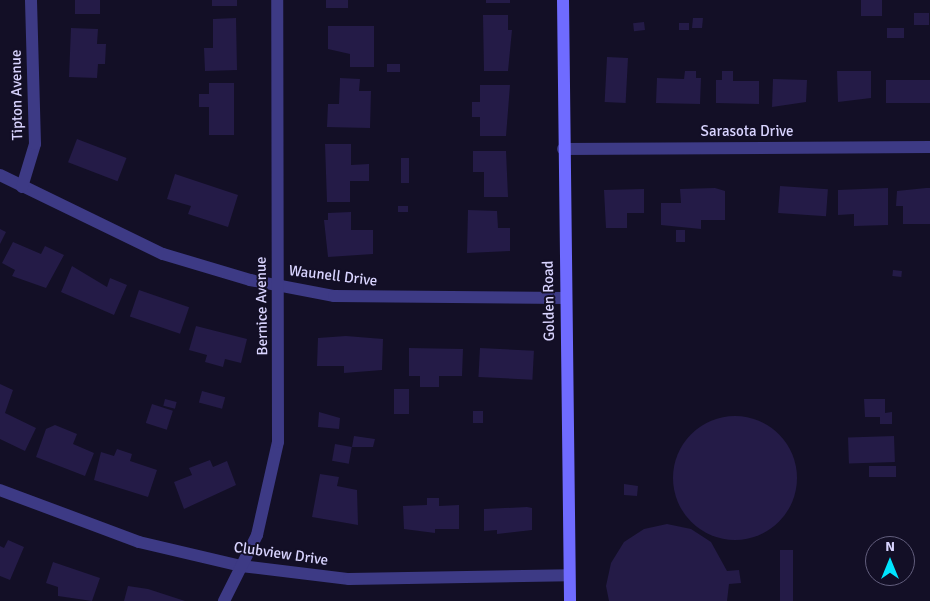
<!DOCTYPE html>
<style>
body{margin:0}
#map{position:relative;width:930px;height:601px;overflow:hidden;background:#130f26;font-family:Signika,sans-serif}
div>[style]{position:absolute}
.building>*{inset:0;background:#241b47;transform-origin:0 0}
.round{border-radius:50%}
.street>*{height:12px;margin:-6px;padding:0 6px;transform-origin:6px;border-radius:6px;background:#3d3a85}
.secondary>*{height:12px;margin:-6px;padding:0 6px;transform-origin:6px;border-radius:6px;background:#6f6bff}
span{translate:-50% -50%;white-space:nowrap;text-align:center;line-height:1.15;-webkit-text-stroke:4px #130f26;paint-order:stroke}
.street-label{font-size:15px;color:#d9d4ff}
.north{position:absolute;left:865px;top:536px;width:50px;height:50px;box-sizing:border-box;background:#130f26;border:1px solid #625e7d;border-radius:50%;rotate:0deg;font-size:14px;font-weight:700;line-height:20px;text-align:center;color:#d9d4ff}
.north::after{content:'';display:block;margin:auto;width:18px;height:22px;background:#00e5ff;clip-path:polygon(50% 0,100% 100%,50% 72%,0 100%)}
</style>
<div id="map">
<div class="building">
<div style="left:75px;top:0;width:25px;height:14px"></div>
<div style="left:212px;top:0;width:25px;height:6px"></div>
<div style="left:326px;top:0;width:22px;height:8px"></div>
<div style="left:486px;top:0;width:24px;height:3px"></div>
<div style="left:861px;top:0;width:21px;height:16px"></div>
<div style="left:914px;top:13px;width:15px;height:12px"></div>
<div style="clip-path:polygon(483px 15px,508px 15px,508px 30px,512px 30px,508px 71px,484px 71px)"></div>
<div style="clip-path:polygon(236px 18px,237px 70px,205px 71px,204px 48px,213px 48px,213px 19px)"></div>
<div style="clip-path:polygon(693px 18px,703px 18px,702px 28px,692px 28px)"></div>
<div style="left:644px;top:22px;width:8px;height:11px;rotate:83deg"></div>
<div style="left:679px;top:23px;width:10px;height:7px"></div>
<div style="clip-path:polygon(328px 26px,374px 26px,374px 67px,350px 67px,350px 54px,328px 49px)"></div>
<div style="clip-path:polygon(71px 28px,98px 29px,97px 44px,106px 44px,105px 64px,98px 64px,97px 78px,69px 77px)"></div>
<div style="left:887px;top:28px;width:17px;height:10px"></div>
<div style="left:607px;top:57px;width:21px;height:45px;rotate:3deg"></div>
<div style="left:387px;top:64px;width:13px;height:8px"></div>
<div style="clip-path:polygon(685px 71px,696px 71px,696px 78px,701px 78px,700px 104px,656px 103px,657px 78px,684px 79px)"></div>
<div style="clip-path:polygon(722px 71px,733px 71px,733px 81px,759px 81px,759px 104px,716px 103px,716px 80px,722px 80px)"></div>
<div style="clip-path:polygon(837px 71px,871px 71px,871px 98px,838px 102px)"></div>
<div style="clip-path:polygon(340px 78px,360px 79px,359px 91px,371px 91px,370px 128px,327px 127px,328px 104px,339px 104px)"></div>
<div style="clip-path:polygon(773px 79px,807px 80px,806px 102px,772px 107px)"></div>
<div style="left:930px;top:80px;width:23px;height:44px;rotate:90deg"></div>
<div style="clip-path:polygon(209px 83px,234px 83px,234px 135px,209px 135px,209px 107px,199px 107px,199px 94px,209px 94px)"></div>
<div style="clip-path:polygon(480px 85px,510px 85px,506px 136px,480px 136px,480px 117px,472px 117px,472px 102px,480px 102px)"></div>
<div style="left:77px;top:139px;width:53px;height:25px;rotate:21deg"></div>
<div style="clip-path:polygon(325px 144px,351px 144px,351px 165px,369px 164px,369px 181px,350px 181px,350px 202px,327px 202px)"></div>
<div style="clip-path:polygon(473px 151px,506px 151px,508px 197px,484px 197px,484px 172px,473px 172px)"></div>
<div style="left:401px;top:158px;width:8px;height:25px"></div>
<div style="clip-path:polygon(175px 174px,238px 195px,228px 227px,188px 214px,191px 206px,167px 199px)"></div>
<div style="left:780px;top:186px;width:48px;height:27px;rotate:4deg"></div>
<div style="clip-path:polygon(715px 188px,725px 191px,725px 220px,701px 220px,701px 229px,661px 225px,661px 203px,681px 203px,680px 189px)"></div>
<div style="clip-path:polygon(888px 188px,888px 225px,854px 226px,854px 214px,838px 215px,838px 190px)"></div>
<div style="clip-path:polygon(926px 188px,930px 188px,930px 224px,903px 224px,903px 206px,896px 206px,897px 191px)"></div>
<div style="clip-path:polygon(644px 189px,644px 213px,627px 213px,627px 228px,606px 228px,604px 190px)"></div>
<div style="left:398px;top:206px;width:10px;height:6px"></div>
<div style="clip-path:polygon(468px 210px,497px 211px,498px 228px,510px 228px,510px 251px,467px 253px)"></div>
<div style="clip-path:polygon(351px 212px,351px 230px,373px 230px,373px 254px,328px 257px,324px 220px,328px 220px,328px 213px)"></div>
<div style="clip-path:polygon(0 229px,6px 232px,0 244px)"></div>
<div style="left:685px;top:230px;width:12px;height:9px;rotate:90deg"></div>
<div style="clip-path:polygon(13px 242px,41px 254px,45px 246px,64px 255px,46px 288px,12px 276px,15px 270px,2px 263px)"></div>
<div style="clip-path:polygon(72px 266px,107px 287px,110px 278px,127px 285px,114px 315px,61px 292px)"></div>
<div style="left:893px;top:270px;width:9px;height:6px;rotate:6deg"></div>
<div style="left:139px;top:290px;width:53px;height:28px;rotate:19deg"></div>
<div style="clip-path:polygon(196px 326px,247px 339px,241px 363px,225px 359px,223px 367px,205px 362px,207px 355px,189px 350px)"></div>
<div style="clip-path:polygon(346px 336px,383px 339px,382px 370px,344px 373px,344px 366px,317px 366px,318px 338px)"></div>
<div style="clip-path:polygon(409px 348px,463px 349px,462px 376px,439px 376px,439px 387px,420px 387px,420px 376px,409px 376px)"></div>
<div style="left:480px;top:348px;width:54px;height:29px;rotate:3deg"></div>
<div style="clip-path:polygon(0 384px,13px 390px,5px 413px,36px 428px,25px 451px,0 439px)"></div>
<div style="left:394px;top:389px;width:15px;height:25px"></div>
<div style="left:202px;top:391px;width:24px;height:12px;rotate:15deg"></div>
<div style="left:165px;top:399px;width:12px;height:7px;rotate:14deg"></div>
<div style="clip-path:polygon(864px 399px,885px 399px,885px 413px,892px 412px,892px 424px,880px 424px,880px 417px,865px 417px)"></div>
<div style="left:152px;top:404px;width:22px;height:20px;rotate:18deg"></div>
<div style="left:473px;top:411px;width:10px;height:12px"></div>
<div style="clip-path:polygon(319px 412px,340px 418px,339px 429px,318px 427px)"></div>
<div class="round" style="left:673px;top:416px;width:124px;height:124px"></div>
<div style="clip-path:polygon(55px 425px,77px 434px,73px 444px,94px 453px,85px 476px,36px 457px,46px 429px)"></div>
<div style="clip-path:polygon(354px 436px,375px 439px,373px 447px,352px 447px)"></div>
<div style="left:894px;top:436px;width:26px;height:46px;rotate:88deg"></div>
<div style="left:335px;top:444px;width:17px;height:17px;rotate:10deg"></div>
<div style="clip-path:polygon(117px 449px,132px 454px,130px 461px,157px 470px,148px 497px,94px 480px,101px 452px,114px 456px)"></div>
<div style="clip-path:polygon(210px 460px,213px 467px,227px 461px,236px 485px,184px 509px,174px 482px,192px 475px,189px 468px)"></div>
<div style="left:896px;top:466px;width:11px;height:27px;rotate:90deg"></div>
<div style="clip-path:polygon(320px 474px,339px 477px,337px 486px,357px 490px,358px 525px,312px 517px)"></div>
<div style="clip-path:polygon(624px 484px,638px 486px,637px 496px,624px 495px)"></div>
<div style="clip-path:polygon(427px 498px,439px 498px,439px 506px,459px 505px,459px 529px,435px 529px,435px 533px,404px 529px,403px 506px,427px 505px)"></div>
<div style="clip-path:polygon(527px 507px,532px 508px,532px 530px,497px 534px,497px 530px,484px 531px,484px 509px)"></div>
<div style="clip-path:polygon(667px 524px,691px 529px,711px 542px,727px 571px,739px 570px,741px 583px,729px 584px,727px 601px,609px 601px,606px 586px,611px 563px,624px 542px,644px 529px)"></div>
<div style="clip-path:polygon(8px 540px,24px 547px,10px 580px,0 576px,0 546px,4px 548px)"></div>
<div style="left:780px;top:550px;width:13px;height:51px"></div>
<div style="clip-path:polygon(53px 562px,100px 578px,92px 601px,58px 596px,58px 587px,46px 583px)"></div>
<div style="clip-path:polygon(128px 586px,148px 589px,185px 601px,124px 601px)"></div>
</div>
<div class="street">
<div style="left:563px;top:149px;width:367px;rotate:-0.3deg"></div>
<div style="left:0;top:175px;width:181px;rotate:25.9deg"></div>
<div style="left:163px;top:254px;width:91px;rotate:16.6deg"></div>
<div style="left:250px;top:280px;width:86px;rotate:10.8deg"></div>
<div style="left:334px;top:296px;width:232px;rotate:0.5deg"></div>
<div style="left:22px;top:187px;width:45px;rotate:-73.2deg"></div>
<div style="left:35px;top:144px;width:144px;rotate:-91.6deg"></div>
<div style="left:0;top:490px;width:148px;rotate:20.5deg"></div>
<div style="left:139px;top:542px;width:105px;rotate:13.2deg"></div>
<div style="left:241px;top:566px;width:109px;rotate:6.9deg"></div>
<div style="left:349px;top:579px;width:220px;rotate:-1deg"></div>
<div style="left:224px;top:601px;width:74px;rotate:-63.4deg"></div>
<div style="left:257px;top:535px;width:95px;rotate:-77.3deg"></div>
<div style="left:278px;top:442px;width:442px;rotate:-90.1deg"></div>
</div>
<div class="secondary">
<div style="left:563px;top:0;width:601px;rotate:89.33deg"></div>
</div>
<div class="street-label">
<span style="left:17px;top:95px;rotate:-91deg">Tipton Avenue</span>
<span style="left:747px;top:132px">Sarasota Drive</span>
<span style="left:333px;top:276px;rotate:7deg">Waunell Drive</span>
<span style="left:549px;top:301px;rotate:-91deg">Golden Road</span>
<span style="left:262px;top:306px;rotate:-91deg">Bernice Avenue</span>
<span style="left:281px;top:554px;rotate:8deg">Clubview Drive</span>
</div>
<div class="north">N</div>
</div>
